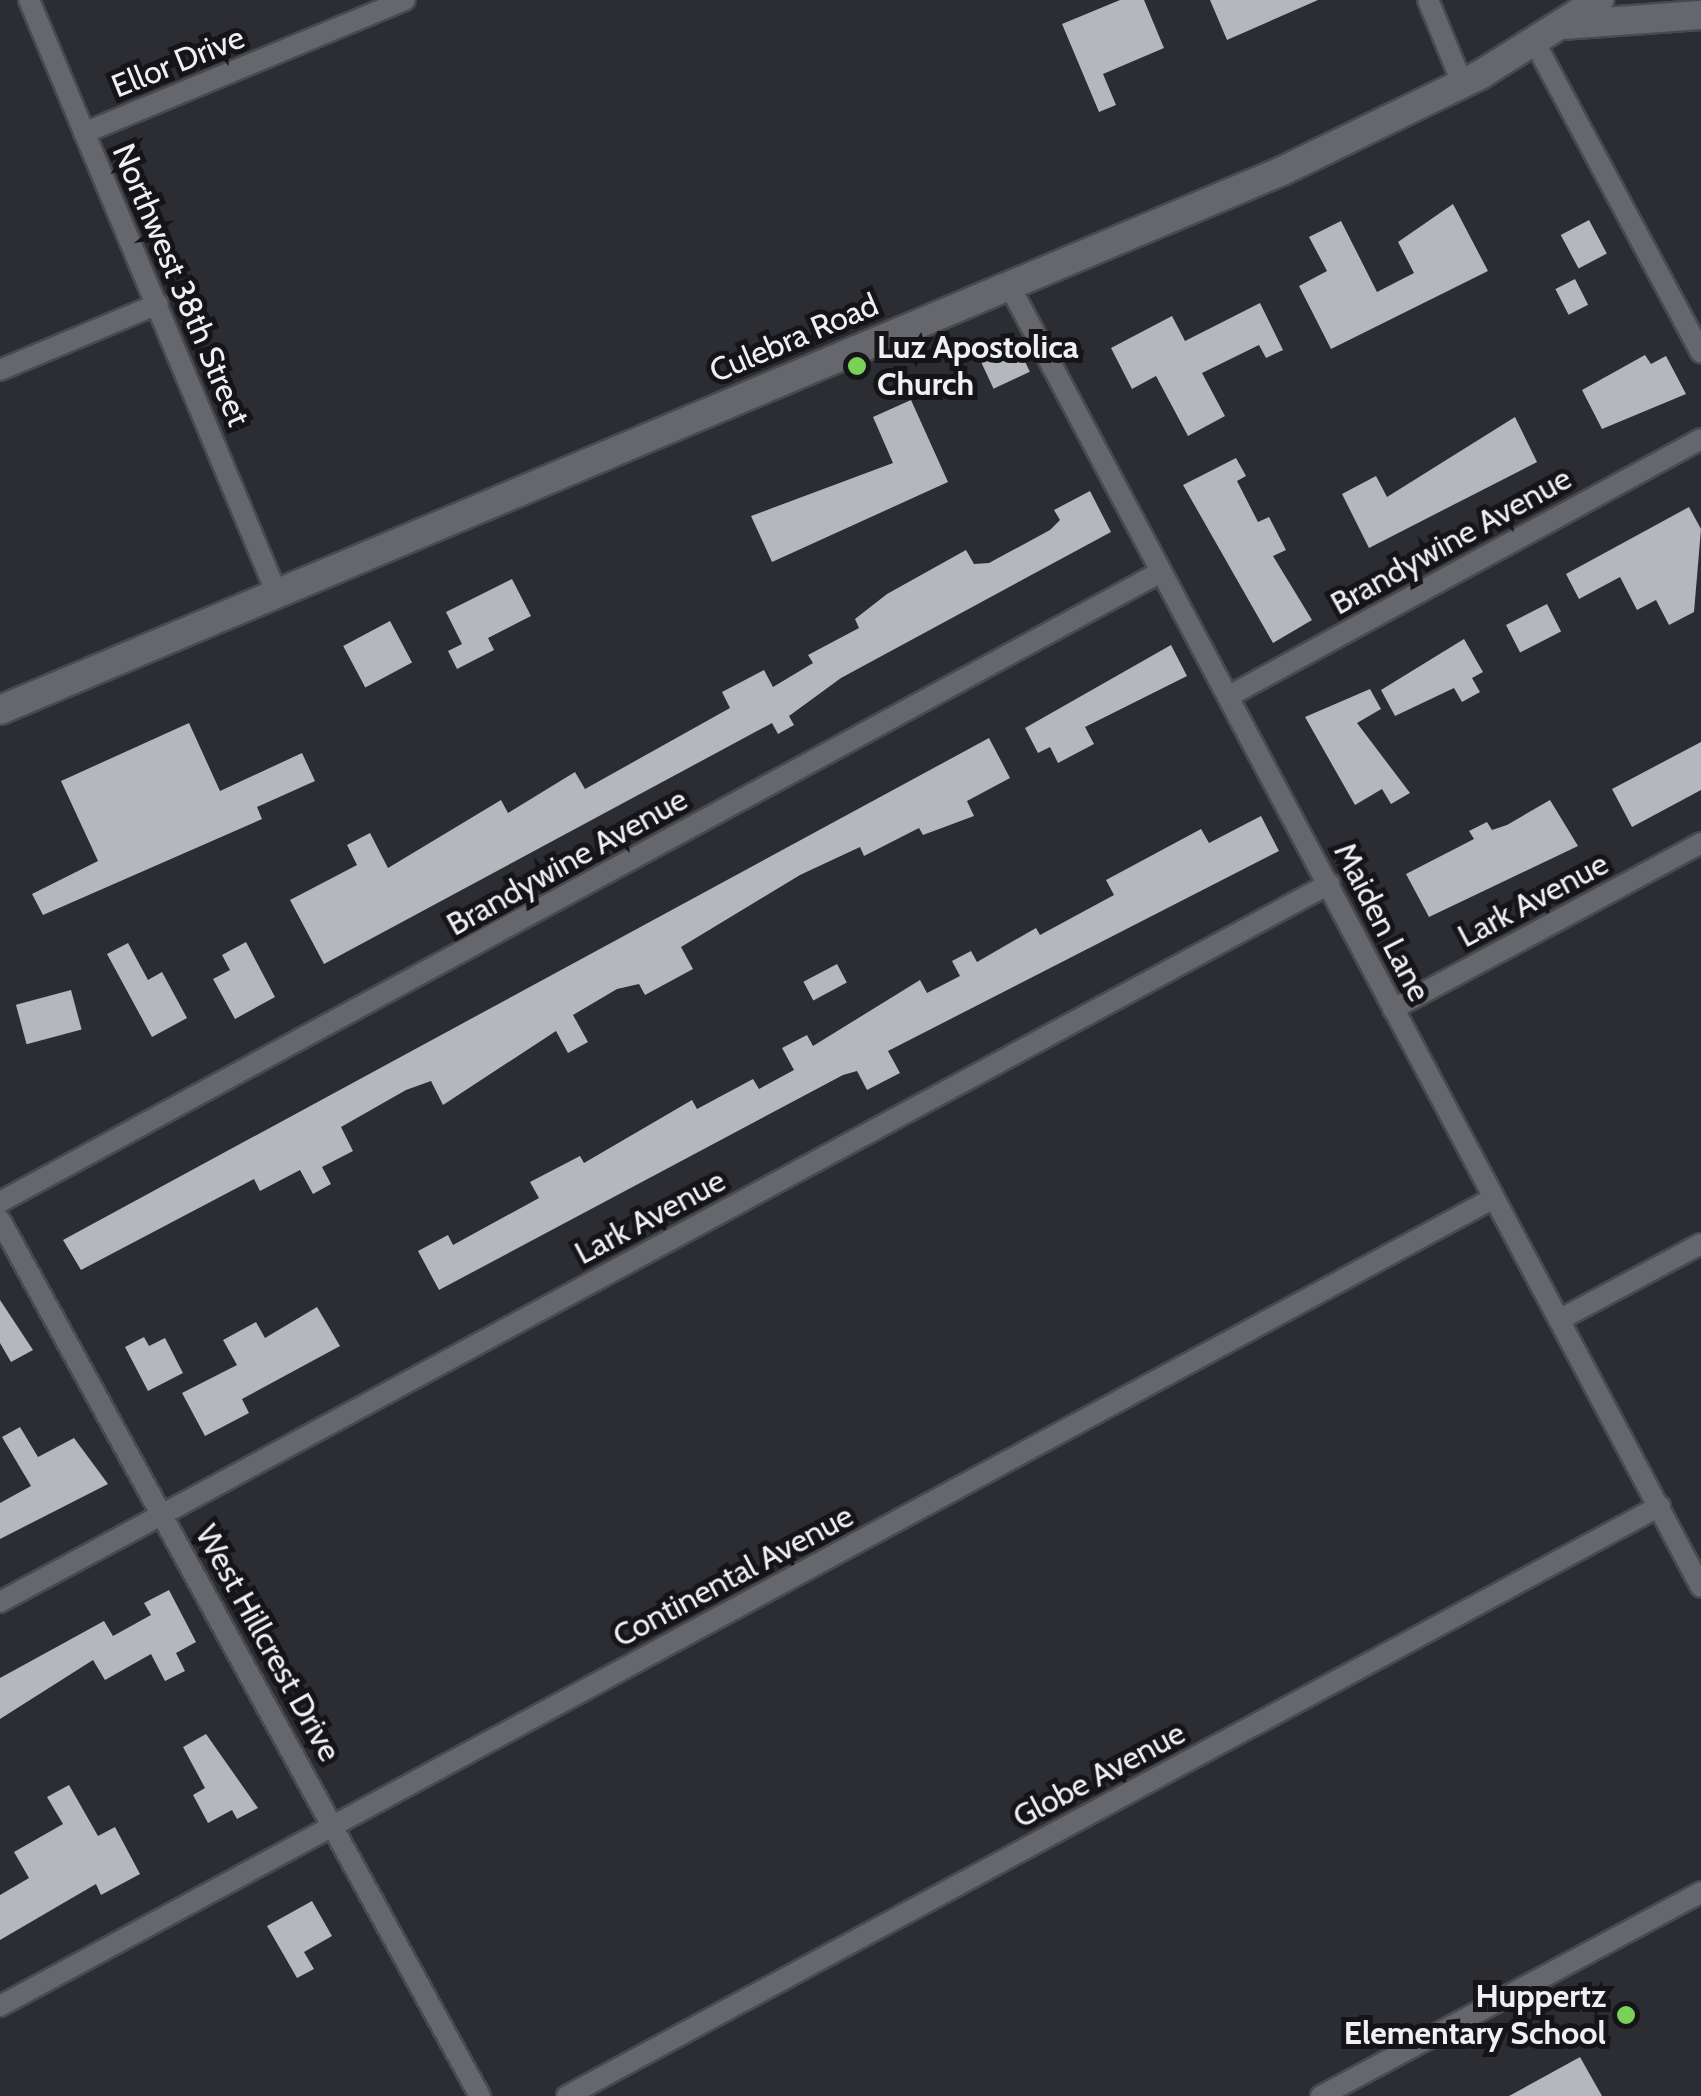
<!DOCTYPE html>
<style>
body{margin:0}
#map{position:relative;width:1701px;height:2096px;overflow:hidden;background:#2b2d32;font-family:Cabin,sans-serif}
div>[style]{position:absolute}
.building>*{inset:0;background:#b4b7bc;transform-origin:0 0}
.roads{filter:drop-shadow(2px 0 #494a4d) drop-shadow(-2px 0 #494a4d) drop-shadow(0 2px #494a4d) drop-shadow(0 -2px #494a4d)}
.street>*{height:20px;margin:-10px;padding:0 10px;transform-origin:10px;border-radius:10px;background:#65676d}
.secondary>*{height:28px;margin:-14px;padding:0 14px;transform-origin:14px;border-radius:14px;background:#65676d}
.dots>*{width:28px;height:28px;translate:-50% -50%;box-sizing:border-box;border:5px solid #151517;border-radius:50%}
span{translate:-50% -50%;white-space:nowrap;text-align:center;line-height:1.15;-webkit-text-stroke:10px #151517;paint-order:stroke}
.street-label{font-size:32px;color:#eff0f3}
.poi-label{font-size:32px;color:#eff0f3;font-weight:700}
.left{translate:0 -50%;text-align:left}
.right{translate:-100% -50%;text-align:right}
</style>
<div id="map">
<div class="building">
<div style="clip-path:polygon(1120px 0,1144px 0,1164px 48px,1103px 74px,1116px 105px,1099px 112px,1062px 24px)"></div>
<div style="clip-path:polygon(1210px 0,1318px 0,1227px 40px)"></div>
<div style="clip-path:polygon(1453px 204px,1488px 271px,1331px 349px,1299px 286px,1327px 271px,1309px 237px,1341px 221px,1377px 292px,1414px 273px,1398px 242px)"></div>
<div style="left:1589px;top:220px;width:38px;height:32px;rotate:62deg"></div>
<div style="left:1575px;top:279px;width:29px;height:22px;rotate:63deg"></div>
<div style="clip-path:polygon(1260px 303px,1283px 350px,1266px 358px,1259px 345px,1202px 373px,1225px 416px,1188px 436px,1156px 376px,1132px 389px,1111px 348px,1172px 316px,1185px 341px)"></div>
<div style="left:1015px;top:340px;width:35px;height:40px;rotate:65deg"></div>
<div style="clip-path:polygon(1645px 355px,1651px 364px,1666px 356px,1686px 394px,1602px 429px,1582px 390px)"></div>
<div style="clip-path:polygon(911px 400px,948px 482px,772px 562px,751px 516px,893px 463px,873px 417px)"></div>
<div style="clip-path:polygon(1515px 417px,1537px 462px,1369px 548px,1342px 494px,1376px 476px,1387px 497px)"></div>
<div style="clip-path:polygon(1236px 458px,1246px 476px,1237px 481px,1258px 522px,1269px 517px,1286px 550px,1273px 556px,1312px 620px,1273px 643px,1183px 485px)"></div>
<div style="clip-path:polygon(1090px 491px,1111px 532px,841px 678px,789px 716px,794px 725px,778px 734px,772px 723px,324px 964px,290px 900px,357px 865px,347px 845px,370px 833px,388px 868px,501px 800px,508px 813px,575px 772px,585px 789px,730px 708px,722px 692px,764px 670px,773px 687px,813px 663px,808px 655px,859px 628px,855px 619px,887px 594px,966px 550px,974px 564px,989px 563px,1050px 530px,1060px 520px,1054px 510px)"></div>
<div style="clip-path:polygon(1689px 507px,1701px 529px,1694px 612px,1669px 625px,1656px 600px,1637px 610px,1620px 577px,1579px 599px,1566px 574px)"></div>
<div style="clip-path:polygon(512px 579px,531px 616px,488px 638px,494px 650px,457px 669px,448px 651px,462px 644px,446px 612px)"></div>
<div style="left:1547px;top:604px;width:31px;height:46px;rotate:63deg"></div>
<div style="left:390px;top:621px;width:47px;height:53px;rotate:62deg"></div>
<div style="clip-path:polygon(1464px 639px,1483px 672px,1472px 678px,1480px 692px,1462px 702px,1454px 688px,1395px 716px,1381px 690px)"></div>
<div style="clip-path:polygon(1171px 645px,1187px 676px,1085px 727px,1094px 744px,1058px 763px,1050px 747px,1038px 753px,1025px 728px)"></div>
<div style="clip-path:polygon(1370px 689px,1381px 709px,1357px 723px,1410px 793px,1391px 804px,1382px 789px,1355px 805px,1305px 717px)"></div>
<div style="clip-path:polygon(189px 723px,220px 791px,302px 753px,315px 781px,257px 807px,262px 819px,43px 915px,32px 894px,98px 861px,61px 781px)"></div>
<div style="clip-path:polygon(989px 738px,1010px 778px,967px 801px,974px 816px,923px 835px,919px 828px,864px 856px,860px 847px,800px 875px,681px 947px,693px 969px,645px 995px,639px 984px,617px 989px,573px 1015px,588px 1042px,568px 1053px,556px 1031px,443px 1105px,431px 1081px,406px 1090px,341px 1127px,353px 1151px,322px 1167px,331px 1184px,313px 1194px,300px 1170px,260px 1191px,254px 1179px,81px 1270px,63px 1240px)"></div>
<div style="clip-path:polygon(1701px 742px,1701px 790px,1632px 827px,1612px 789px)"></div>
<div style="clip-path:polygon(1550px 800px,1578px 846px,1429px 917px,1406px 874px,1474px 839px,1469px 831px,1487px 822px,1492px 830px,1507px 825px)"></div>
<div style="clip-path:polygon(1261px 816px,1279px 851px,888px 1051px,900px 1073px,867px 1090px,857px 1071px,843px 1075px,439px 1290px,418px 1251px,448px 1235px,453px 1245px,539px 1198px,530px 1182px,580px 1156px,584px 1163px,692px 1100px,697px 1109px,753px 1079px,759px 1089px,794px 1070px,782px 1048px,807px 1035px,813px 1046px,920px 980px,927px 993px,960px 976px,952px 961px,971px 951px,977px 962px,1036px 928px,1040px 935px,1114px 895px,1106px 880px,1201px 829px,1209px 843px)"></div>
<div style="clip-path:polygon(246px 942px,275px 997px,235px 1019px,213px 979px,230px 970px,222px 955px)"></div>
<div style="clip-path:polygon(128px 943px,148px 980px,162px 972px,187px 1018px,152px 1037px,107px 954px)"></div>
<div style="left:837px;top:964px;width:21px;height:38px;rotate:62deg"></div>
<div style="left:71px;top:990px;width:41px;height:57px;rotate:75deg"></div>
<div style="clip-path:polygon(0 1300px,33px 1350px,11px 1362px,0 1343px)"></div>
<div style="clip-path:polygon(317px 1307px,340px 1346px,242px 1399px,249px 1413px,205px 1436px,182px 1393px,237px 1365px,223px 1340px,256px 1322px,265px 1338px)"></div>
<div style="clip-path:polygon(144px 1337px,149px 1346px,165px 1338px,183px 1373px,148px 1391px,125px 1347px)"></div>
<div style="clip-path:polygon(20px 1427px,38px 1457px,74px 1438px,108px 1484px,0 1539px,0 1503px,31px 1486px,2px 1437px)"></div>
<div style="clip-path:polygon(169px 1590px,196px 1642px,176px 1653px,185px 1671px,165px 1681px,151px 1654px,105px 1680px,93px 1660px,0 1719px,0 1678px,104px 1621px,113px 1636px,151px 1615px,144px 1603px)"></div>
<div style="clip-path:polygon(206px 1734px,258px 1808px,237px 1819px,232px 1810px,208px 1823px,193px 1795px,205px 1788px,183px 1747px)"></div>
<div style="clip-path:polygon(69px 1785px,98px 1836px,115px 1827px,140px 1874px,101px 1895px,96px 1884px,0 1940px,0 1895px,29px 1878px,14px 1852px,63px 1824px,47px 1797px)"></div>
<div style="clip-path:polygon(312px 1901px,332px 1936px,304px 1952px,314px 1969px,297px 1978px,267px 1926px)"></div>
<div style="clip-path:polygon(1580px 2057px,1602px 2096px,1509px 2096px)"></div>
</div>
<div class="roads">
<div class="street">
<div style="left:29px;top:0;width:644px;rotate:67.34deg"></div>
<div style="left:1428px;top:0;width:90px;rotate:67.7deg"></div>
<div style="left:1535px;top:43px;width:351px;rotate:61.8deg"></div>
<div style="left:84px;top:133px;width:347px;rotate:-22.5deg"></div>
<div style="left:1009px;top:285px;width:1474px;rotate:62.01deg"></div>
<div style="left:0;top:370px;width:171px;rotate:-22.7deg"></div>
<div style="left:1229px;top:696px;width:537px;rotate:-28.57deg"></div>
<div style="left:1393px;top:1009px;width:350px;rotate:-28.3deg"></div>
<div style="left:0;top:1202px;width:1321px;rotate:-28.49deg"></div>
<div style="left:0;top:1220px;width:999px;rotate:61.28deg"></div>
<div style="left:1559px;top:1320px;width:161px;rotate:-28.2deg"></div>
<div style="left:0;top:1602px;width:1511px;rotate:-28.38deg"></div>
<div style="left:0;top:2006px;width:1698px;rotate:-28.41deg"></div>
<div style="left:567px;top:2096px;width:1242px;rotate:-28.36deg"></div>
<div style="left:1321px;top:2096px;width:431px;rotate:-28.2deg"></div>
</div>
<div class="secondary">
<div style="left:1562px;top:25px;width:139px;rotate:-4.1deg"></div>
<div style="left:0;top:710px;width:1391px;rotate:-22.8deg"></div>
<div style="left:1282px;top:171px;width:220px;rotate:-25.9deg"></div>
<div style="left:1480px;top:75px;width:141px;rotate:-32.2deg"></div>
</div>
</div>
<div class="dots">
<div style="left:857px;top:366px;background:#79d157"></div>
<div style="left:1626px;top:2015px;background:#79d157"></div>
</div>
<div class="street-label">
<span style="left:178px;top:62px;rotate:-22deg">Ellor Drive</span>
<span style="left:181px;top:285px;rotate:67deg">Northwest 38th Street</span>
<span style="left:794px;top:338px;rotate:-23deg">Culebra Road</span>
<span style="left:1451px;top:541px;rotate:-29deg">Brandywine Avenue</span>
<span style="left:567px;top:862px;rotate:-29deg">Brandywine Avenue</span>
<span style="left:1533px;top:900px;rotate:-28deg">Lark Avenue</span>
<span style="left:1382px;top:922px;rotate:63deg">Maiden Lane</span>
<span style="left:650px;top:1217px;rotate:-28deg">Lark Avenue</span>
<span style="left:733px;top:1576px;rotate:-28deg">Continental Avenue</span>
<span style="left:268px;top:1643px;rotate:61deg">West Hillcrest Drive</span>
<span style="left:1099px;top:1775px;rotate:-28deg">Globe Avenue</span>
</div>
<div class="poi-label">
<span class="left" style="left:877px;top:366px">Luz Apostolica<br>Church</span>
<span class="right" style="left:1606px;top:2015px">Huppertz<br>Elementary School</span>
</div>
</div>
